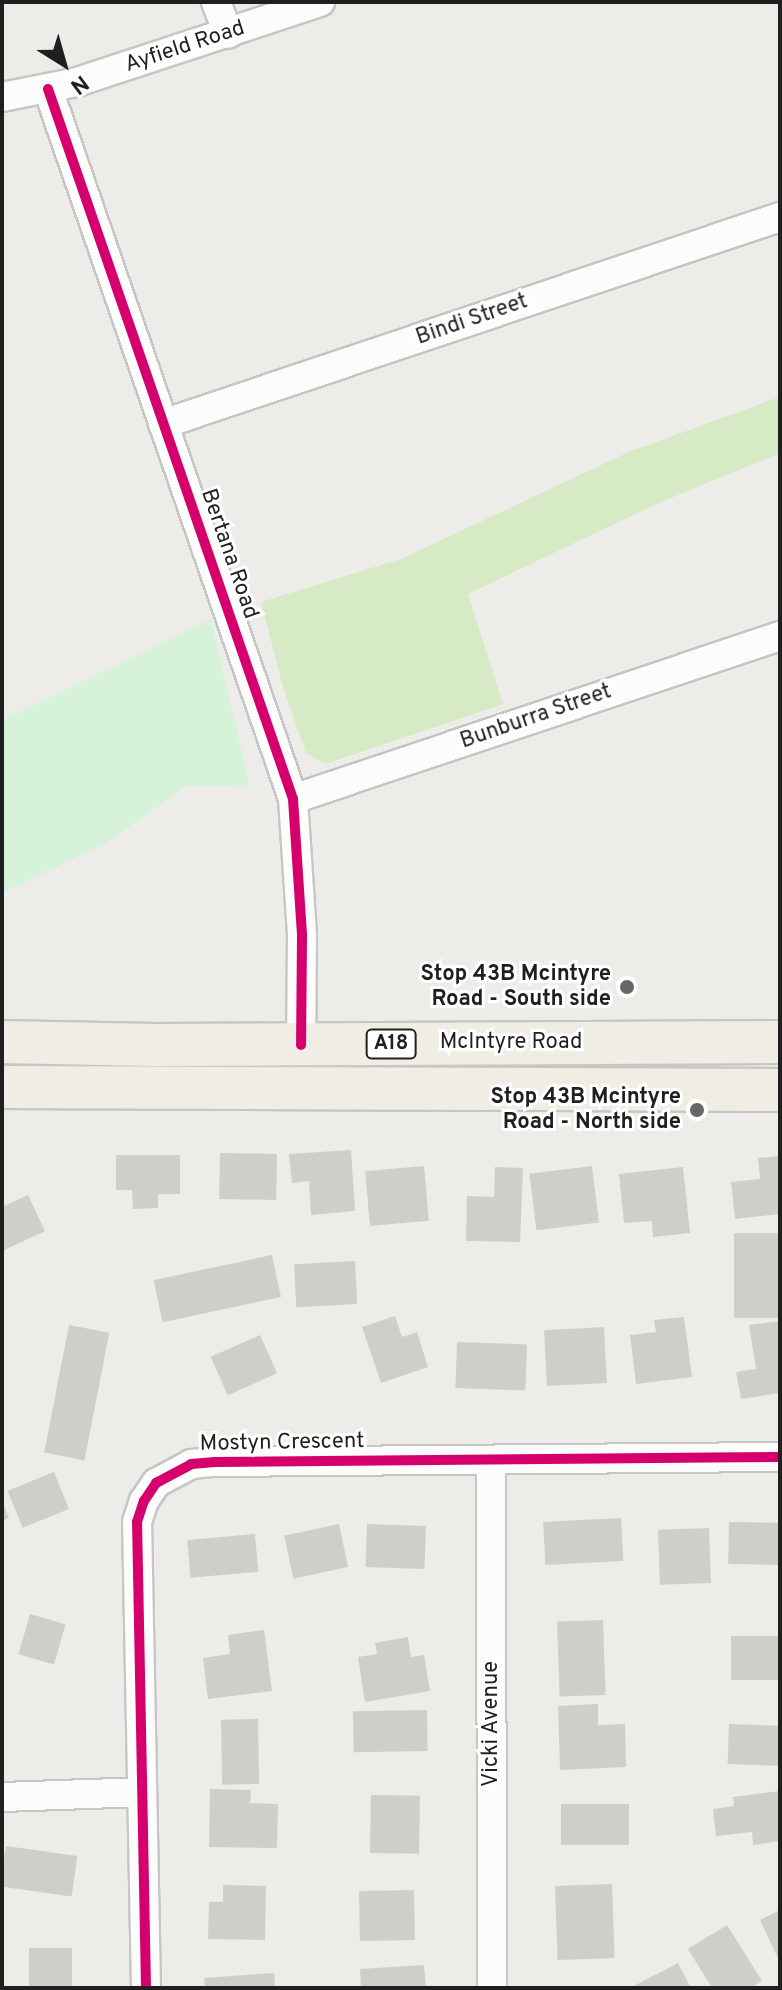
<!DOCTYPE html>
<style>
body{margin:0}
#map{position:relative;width:782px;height:1990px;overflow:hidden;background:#edece8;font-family:Overpass,sans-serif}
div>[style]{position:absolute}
.grass>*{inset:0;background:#d6eac6}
.park>*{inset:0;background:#d6f3d9}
.building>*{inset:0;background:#cfcecb;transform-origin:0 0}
.roads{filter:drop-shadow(2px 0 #c6c6c4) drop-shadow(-2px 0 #c6c6c4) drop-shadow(0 2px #c6c6c4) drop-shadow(0 -2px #c6c6c4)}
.street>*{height:28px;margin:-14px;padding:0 14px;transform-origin:14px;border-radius:14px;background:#fcfcfc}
.primary>*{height:42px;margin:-21px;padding:0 21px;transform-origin:21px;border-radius:21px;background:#f0ede5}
.cycleway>*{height:10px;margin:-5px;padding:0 5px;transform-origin:5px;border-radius:5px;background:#d6006c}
.dots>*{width:22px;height:22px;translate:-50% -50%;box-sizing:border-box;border:4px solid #fff;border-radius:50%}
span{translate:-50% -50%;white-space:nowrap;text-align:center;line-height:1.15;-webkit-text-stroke:6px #fff;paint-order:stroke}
.shield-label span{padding:2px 6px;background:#fff;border:2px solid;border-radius:6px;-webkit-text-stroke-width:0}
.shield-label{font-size:20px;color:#1f1f1f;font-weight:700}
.street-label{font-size:22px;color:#1f1f1f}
.poi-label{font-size:22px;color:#1f1f1f;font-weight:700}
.right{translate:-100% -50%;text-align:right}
.frame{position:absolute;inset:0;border:4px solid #1f1f1f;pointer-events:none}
.north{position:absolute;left:24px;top:24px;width:80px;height:80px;-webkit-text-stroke:6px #fff;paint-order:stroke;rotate:143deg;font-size:22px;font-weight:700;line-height:32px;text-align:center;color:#1f1f1f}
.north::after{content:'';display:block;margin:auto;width:28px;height:36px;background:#1f1f1f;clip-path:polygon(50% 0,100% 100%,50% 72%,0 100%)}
</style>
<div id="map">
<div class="grass">
<div style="clip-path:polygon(780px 397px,780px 453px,654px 505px,468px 594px,503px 704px,325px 764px,306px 753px,283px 687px,261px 602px,401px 559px,629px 452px)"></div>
</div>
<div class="park">
<div style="clip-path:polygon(211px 619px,250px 787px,187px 786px,108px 842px,2px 893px,2px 720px)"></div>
</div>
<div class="building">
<div style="clip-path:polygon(351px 1150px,355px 1211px,311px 1215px,309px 1181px,292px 1183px,289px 1154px)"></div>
<div style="left:220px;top:1153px;width:57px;height:46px;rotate:1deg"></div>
<div style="clip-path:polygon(116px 1155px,180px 1155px,180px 1194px,158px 1194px,158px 1208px,133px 1209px,132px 1190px,116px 1190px)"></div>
<div style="clip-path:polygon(780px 1156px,780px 1214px,735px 1219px,731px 1182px,760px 1179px,758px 1158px)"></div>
<div style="left:424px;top:1166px;width:55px;height:59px;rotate:85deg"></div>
<div style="left:592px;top:1166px;width:57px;height:63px;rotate:83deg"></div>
<div style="clip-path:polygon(495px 1167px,523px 1168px,520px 1242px,466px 1241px,467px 1196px,494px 1197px)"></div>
<div style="clip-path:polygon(683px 1167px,690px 1233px,653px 1237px,652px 1221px,624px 1223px,619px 1174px)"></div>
<div style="clip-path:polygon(28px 1195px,45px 1231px,2px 1251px,2px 1207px)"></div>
<div style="left:734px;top:1233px;width:46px;height:85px"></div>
<div style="left:272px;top:1255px;width:43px;height:121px;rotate:78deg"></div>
<div style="left:355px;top:1261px;width:43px;height:61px;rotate:87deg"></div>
<div style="clip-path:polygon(395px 1316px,402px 1337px,417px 1332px,428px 1367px,381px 1383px,362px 1327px)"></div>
<div style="clip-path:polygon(684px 1317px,692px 1377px,636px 1384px,630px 1335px,656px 1332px,654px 1320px)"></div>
<div style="clip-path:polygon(780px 1321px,780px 1393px,741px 1399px,736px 1372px,756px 1369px,749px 1325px)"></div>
<div style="left:69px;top:1325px;width:41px;height:130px;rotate:11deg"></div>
<div style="left:604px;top:1327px;width:56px;height:60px;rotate:87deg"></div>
<div style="left:260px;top:1335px;width:42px;height:54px;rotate:66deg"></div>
<div style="left:457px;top:1342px;width:70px;height:46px;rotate:2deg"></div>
<div style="left:54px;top:1472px;width:40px;height:50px;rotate:68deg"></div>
<div style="clip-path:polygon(2px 1500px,9px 1518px,2px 1521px)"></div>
<div style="left:621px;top:1518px;width:43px;height:78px;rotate:87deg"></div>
<div style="left:729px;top:1522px;width:51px;height:42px;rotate:1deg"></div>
<div style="left:339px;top:1524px;width:44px;height:56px;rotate:78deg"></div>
<div style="left:367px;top:1524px;width:59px;height:43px;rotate:2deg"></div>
<div style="left:709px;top:1528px;width:55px;height:51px;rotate:88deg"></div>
<div style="left:255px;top:1534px;width:38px;height:68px;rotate:85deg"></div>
<div style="left:30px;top:1614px;width:37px;height:42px;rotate:16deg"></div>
<div style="left:603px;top:1620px;width:75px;height:46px;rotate:88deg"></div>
<div style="clip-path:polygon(264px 1630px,272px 1691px,208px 1699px,203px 1658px,230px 1654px,228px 1635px)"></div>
<div style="left:780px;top:1636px;width:44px;height:49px;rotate:90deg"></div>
<div style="clip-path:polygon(408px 1637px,411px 1657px,424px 1655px,430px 1691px,365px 1702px,358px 1657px,377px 1654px,375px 1643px)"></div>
<div style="clip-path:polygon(598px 1704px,598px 1725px,625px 1724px,626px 1767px,560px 1770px,558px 1706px)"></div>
<div style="left:427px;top:1710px;width:41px;height:74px;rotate:89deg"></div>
<div style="left:258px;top:1719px;width:65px;height:37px;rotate:89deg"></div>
<div style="left:729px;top:1724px;width:51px;height:40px;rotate:2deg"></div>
<div style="clip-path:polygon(210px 1789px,251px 1790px,250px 1803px,278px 1804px,277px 1848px,209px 1847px)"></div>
<div style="clip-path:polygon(780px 1791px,780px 1841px,753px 1845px,752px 1832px,716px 1836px,713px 1809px,734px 1806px,733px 1797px)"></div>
<div style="left:371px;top:1795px;width:49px;height:58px;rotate:1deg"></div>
<div style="left:561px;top:1804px;width:68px;height:41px"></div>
<div style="left:6px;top:1846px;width:72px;height:41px;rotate:8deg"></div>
<div style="left:612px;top:1884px;width:74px;height:57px;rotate:88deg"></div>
<div style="clip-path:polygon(223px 1885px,266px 1886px,265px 1940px,208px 1939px,209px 1902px,223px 1902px)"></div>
<div style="left:414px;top:1890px;width:50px;height:55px;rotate:89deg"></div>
<div style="clip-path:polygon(780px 1910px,780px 1955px,777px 1956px,760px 1920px)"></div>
<div style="clip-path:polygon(727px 1925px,762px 1981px,750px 1988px,712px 1988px,688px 1949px)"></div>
<div style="left:29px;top:1948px;width:43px;height:40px"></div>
<div style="clip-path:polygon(678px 1963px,691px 1988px,630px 1988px)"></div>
<div style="clip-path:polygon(424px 1965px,426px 1988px,361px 1988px,360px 1969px)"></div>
<div style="clip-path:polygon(274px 1973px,275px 1988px,205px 1988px,204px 1978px)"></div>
</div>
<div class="roads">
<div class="street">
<div style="left:216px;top:2px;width:34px;rotate:69deg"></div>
<div style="left:48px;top:89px;width:751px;rotate:70.96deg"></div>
<div style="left:293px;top:799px;width:137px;rotate:86.2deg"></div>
<div style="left:302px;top:936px;width:109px;rotate:90.5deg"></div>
<div style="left:2px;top:97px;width:76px;rotate:-11.3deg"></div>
<div style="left:77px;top:82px;width:256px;rotate:-18.2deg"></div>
<div style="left:163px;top:424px;width:651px;rotate:-18.55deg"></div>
<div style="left:293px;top:799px;width:514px;rotate:-18.51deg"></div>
<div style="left:491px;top:1460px;width:528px;rotate:89.89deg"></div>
<div style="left:2px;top:1797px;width:140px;rotate:-2deg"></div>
<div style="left:146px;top:1988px;width:466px;rotate:-91.1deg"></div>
<div style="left:137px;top:1522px;width:22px;rotate:-72deg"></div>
<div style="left:144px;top:1501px;width:22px;rotate:-56deg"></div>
<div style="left:156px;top:1483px;width:40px;rotate:-28deg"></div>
<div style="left:191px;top:1464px;width:24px;rotate:-5deg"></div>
<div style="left:215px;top:1462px;width:565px;rotate:-0.51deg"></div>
</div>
<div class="primary">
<div style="left:2px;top:1042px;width:152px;rotate:1.1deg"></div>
<div style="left:154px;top:1045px;width:626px;rotate:-0.27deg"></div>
<div style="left:2px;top:1087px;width:778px;rotate:0.22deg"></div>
</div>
</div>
<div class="cycleway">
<div style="left:48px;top:89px;width:751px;rotate:70.96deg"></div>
<div style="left:293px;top:799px;width:137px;rotate:86.2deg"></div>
<div style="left:302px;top:936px;width:109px;rotate:90.5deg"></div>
<div style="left:146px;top:1988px;width:466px;rotate:-91.1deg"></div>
<div style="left:137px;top:1522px;width:22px;rotate:-72deg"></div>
<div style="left:144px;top:1501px;width:22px;rotate:-56deg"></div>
<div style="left:156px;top:1483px;width:40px;rotate:-28deg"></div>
<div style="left:191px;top:1464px;width:24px;rotate:-5deg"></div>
<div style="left:215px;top:1462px;width:565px;rotate:-0.51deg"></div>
</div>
<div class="dots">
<div style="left:627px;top:987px;background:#676765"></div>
<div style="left:697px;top:1110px;background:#676765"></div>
</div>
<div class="shield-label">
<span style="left:391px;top:1044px">A18</span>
</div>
<div class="street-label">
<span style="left:185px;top:47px;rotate:-18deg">Ayfield Road</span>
<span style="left:472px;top:320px;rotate:-19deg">Bindi Street</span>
<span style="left:229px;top:554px;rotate:71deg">Bertana Road</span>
<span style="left:536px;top:717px;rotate:-19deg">Bunburra Street</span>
<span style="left:511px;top:1043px">McIntyre Road</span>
<span style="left:282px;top:1443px;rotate:-1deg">Mostyn Crescent</span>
<span style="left:492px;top:1724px;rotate:-90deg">Vicki Avenue</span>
</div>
<div class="poi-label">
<span class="right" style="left:611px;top:987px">Stop 43B Mcintyre<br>Road - South side</span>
<span class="right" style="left:681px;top:1110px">Stop 43B Mcintyre<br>Road - North side</span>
</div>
<div class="frame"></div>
<div class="north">N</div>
</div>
